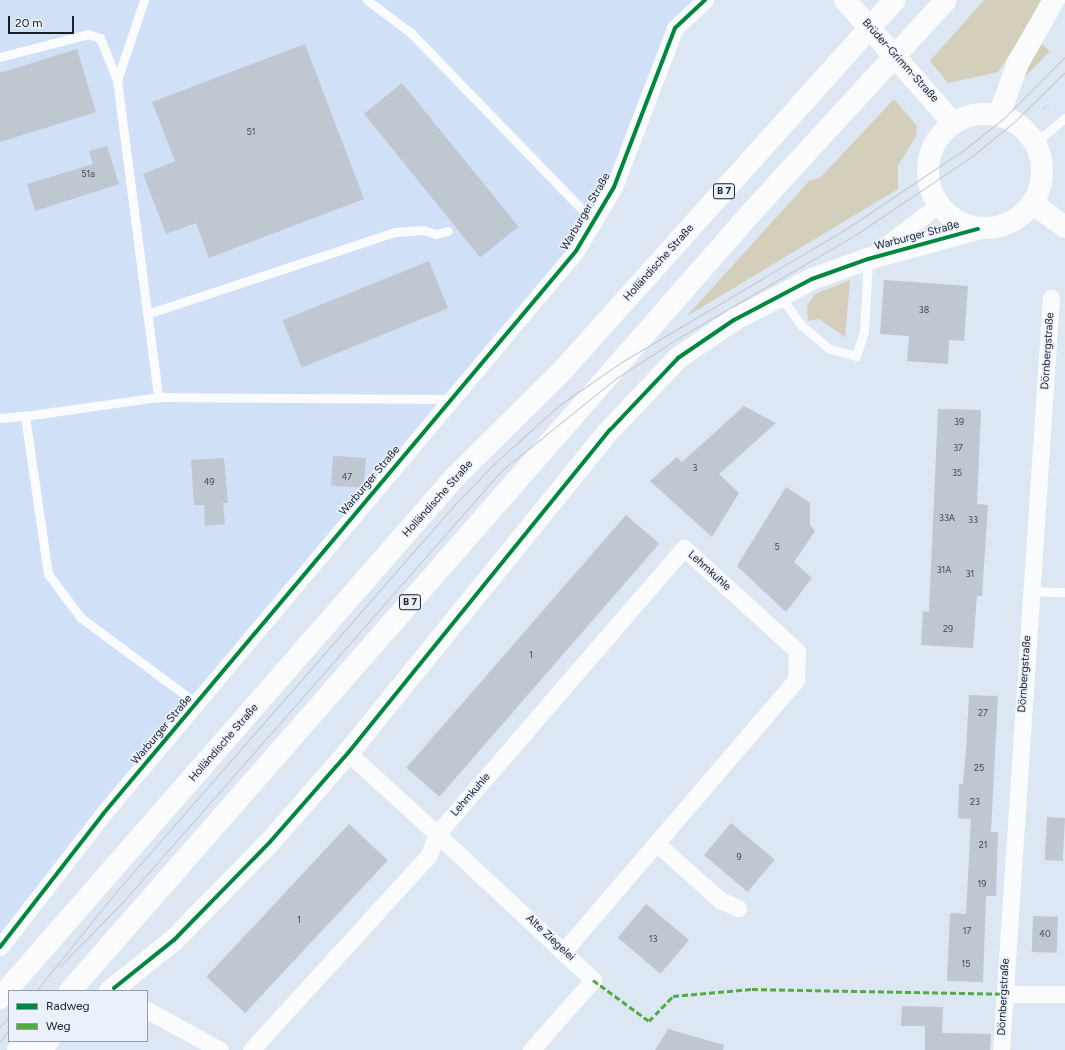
<!DOCTYPE html>
<meta charset="utf-8">
<style>
body{margin:0}
#map{position:relative;width:1065px;height:1050px;overflow:hidden;background:#dde6f3;font-family:Figtree,sans-serif}
div>[style]{position:absolute}
.built>*{inset:0;background:#d0e0f6}
.green>*{inset:0;background:#d3cfbb}
.building>*{inset:0;background:#bfc7d0;transform-origin:0 0}
.path>*{height:2.5px;margin-top:-1.25px;transform-origin:0;background:repeating-linear-gradient(90deg,#c6c9ce 0 1px,transparent 0 4px)}
.service>*{height:9px;margin:-4.5px;padding:0 4.5px;transform-origin:4.5px;border-radius:4.5px;background:#fafbfd}
.minor>*{height:17px;margin:-8.5px;padding:0 8.5px;transform-origin:8.5px;border-radius:8.5px;background:#fafbfd}
.tertiary>*{height:22px;margin:-11px;padding:0 11px;transform-origin:11px;border-radius:11px;background:#fafbfd}
.tertiary>.ring{margin:-11px;padding:0;box-sizing:content-box;background:none;border:22px solid #fafbfd;border-radius:50%}
.trunk>*{height:22px;margin:-11px;padding:0 11px;transform-origin:11px;border-radius:11px;background:#fafbfd}
.tram>*{height:1px;margin:-0.5px;padding:0 0.5px;transform-origin:0.5px;border-radius:0.5px;background:#c5c8cc}
.quiet>*{height:3px;margin-top:-1.5px;transform-origin:0;background:repeating-linear-gradient(90deg,#52aa44 0 6px,transparent 0 9px)}
.cycleway>*{height:4px;margin:-2px;padding:0 2px;transform-origin:2px;border-radius:2px;background:#00873e}
span{translate:-50% -50%;white-space:nowrap;text-align:center;line-height:1.15;-webkit-text-stroke:3px #eaf1fb;paint-order:stroke}
.number-label{font-size:9px;color:#424951}
.number-label span{-webkit-text-stroke-width:0}
.shield-label span{padding:1px 3px;background:#eaf1fb;border:1px solid;border-radius:3px;-webkit-text-stroke-width:0}
.shield-label{font-size:10px;color:#181f27;font-weight:700}
.street-label{font-size:11px;color:#181f27}
.legend{position:absolute;left:8px;top:990px;width:140px;height:52px;box-sizing:border-box;background:#eaf1fb;border:1px solid #969da6;margin:0;padding:5px 7px;list-style:none;font-size:12px;color:#181f27}
.legend li{display:flex;align-items:center;gap:8px;height:20px}
.legend b{width:20px;border:1px solid #969da6}
.scale{position:absolute;left:8px;top:16px;width:66px;height:18px;box-sizing:border-box;border:2px solid #181f27;border-top:0;padding-left:5px;font-size:12px;line-height:14px;white-space:nowrap;color:#181f27;-webkit-text-stroke:3px #eaf1fb;paint-order:stroke}
</style>
<div id="map">
<div class="built">
<div style="clip-path:polygon(0 0,697px 0,614px 187px,576px 251px,0 943px)"></div>
</div>
<div class="green">
<div style="clip-path:polygon(984px 0,1045px 0,998px 72px,948px 83px,930px 61px)"></div>
<div style="clip-path:polygon(1039px 42px,1050px 51px,1023px 79px)"></div>
<div style="clip-path:polygon(894px 99px,917px 126px,916px 136px,898px 166px,898px 189px,687px 316px,810px 180px,820px 178px)"></div>
<div style="clip-path:polygon(850px 280px,845px 337px,819px 319px,808px 321px,807px 306px,815px 294px)"></div>
</div>
<div class="building">
<div style="clip-path:polygon(305px 44px,364px 199px,209px 258px,196px 223px,166px 234px,143px 174px,175px 161px,152px 102px)"></div>
<div style="clip-path:polygon(77px 49px,96px 112px,0 142px,0 73px)"></div>
<div style="left:402px;top:83px;width:185px;height:49px;rotate:51deg"></div>
<div style="clip-path:polygon(107px 146px,119px 184px,35px 211px,27px 184px,93px 164px,89px 151px)"></div>
<div style="left:429px;top:261px;width:51px;height:158px;rotate:68deg"></div>
<div style="clip-path:polygon(884px 280px,968px 286px,964px 341px,949px 340px,948px 364px,907px 361px,909px 336px,880px 334px)"></div>
<div style="clip-path:polygon(744px 406px,776px 423px,719px 474px,739px 493px,712px 537px,650px 481px,677px 457px,682px 462px)"></div>
<div style="clip-path:polygon(938px 409px,981px 410px,977px 504px,988px 505px,982px 596px,977px 596px,973px 648px,921px 645px,923px 611px,929px 612px)"></div>
<div style="clip-path:polygon(224px 458px,228px 503px,223px 503px,225px 524px,205px 526px,204px 505px,194px 505px,191px 460px)"></div>
<div style="left:366px;top:458px;width:30px;height:33px;rotate:94deg"></div>
<div style="clip-path:polygon(786px 487px,810px 503px,810px 525px,815px 531px,794px 562px,812px 578px,786px 612px,737px 566px)"></div>
<div style="left:626px;top:515px;width:44px;height:335px;rotate:41deg"></div>
<div style="clip-path:polygon(969px 695px,998px 696px,991px 832px,998px 832px,996px 896px,986px 896px,983px 982px,947px 981px,950px 913px,966px 914px,971px 819px,958px 818px,959px 784px,963px 784px,966px 751px)"></div>
<div style="left:1047px;top:817px;width:18px;height:43px;rotate:3deg"></div>
<div style="left:731px;top:823px;width:57px;height:42px;rotate:40deg"></div>
<div style="left:349px;top:824px;width:53px;height:209px;rotate:43deg"></div>
<div style="left:646px;top:904px;width:56px;height:44px;rotate:40deg"></div>
<div style="left:1033px;top:916px;width:25px;height:36px;rotate:2deg"></div>
<div style="clip-path:polygon(902px 1006px,943px 1007px,942px 1033px,991px 1034px,990px 1050px,925px 1050px,925px 1026px,901px 1026px)"></div>
<div style="clip-path:polygon(668px 1029px,724px 1045px,723px 1050px,655px 1050px)"></div>
</div>
<div class="path">
<div style="left:1044px;top:108px;width:8px;rotate:-40deg"></div>
</div>
<div class="service">
<div style="left:144px;top:0;width:84px;rotate:108.6deg"></div>
<div style="left:117px;top:80px;width:320px;rotate:82.6deg"></div>
<div style="left:367px;top:0;width:55px;rotate:36.9deg"></div>
<div style="left:411px;top:33px;width:262px;rotate:45.9deg"></div>
<div style="left:0;top:57px;width:91px;rotate:-14.6deg"></div>
<div style="left:88px;top:34px;width:13px;rotate:18deg"></div>
<div style="left:100px;top:38px;width:45px;rotate:68deg"></div>
<div style="left:1035px;top:143px;width:39px;rotate:-40deg"></div>
<div style="left:780px;top:296px;width:36px;rotate:54deg"></div>
<div style="left:801px;top:325px;width:38px;rotate:40deg"></div>
<div style="left:830px;top:349px;width:27px;rotate:15deg"></div>
<div style="left:856px;top:356px;width:25px;rotate:-72deg"></div>
<div style="left:864px;top:332px;width:72px;rotate:-86.8deg"></div>
<div style="left:147px;top:314px;width:261px;rotate:-18.3deg"></div>
<div style="left:395px;top:232px;width:28px;rotate:-4deg"></div>
<div style="left:423px;top:230px;width:14px;rotate:17deg"></div>
<div style="left:436px;top:234px;width:12px;rotate:-14deg"></div>
<div style="left:0;top:418px;width:25px;rotate:-5deg"></div>
<div style="left:1031px;top:591px;width:34px;rotate:2deg"></div>
<div style="left:196px;top:703px;width:143px;rotate:-143.5deg"></div>
<div style="left:81px;top:618px;width:55px;rotate:-126.9deg"></div>
<div style="left:48px;top:574px;width:160px;rotate:-98.3deg"></div>
<div style="left:25px;top:416px;width:134px;rotate:-8.1deg"></div>
<div style="left:158px;top:397px;width:292px;rotate:0.4deg"></div>
</div>
<div class="minor">
<div style="left:873px;top:255px;width:82px;rotate:-37.6deg"></div>
<div style="left:348px;top:753px;width:120px;rotate:42.3deg"></div>
<div style="left:437px;top:834px;width:378px;rotate:-49.2deg"></div>
<div style="left:684px;top:548px;width:153px;rotate:42.3deg"></div>
<div style="left:797px;top:651px;width:29px;rotate:92deg"></div>
<div style="left:796px;top:680px;width:357px;rotate:130.6deg"></div>
<div style="left:656px;top:843px;width:86px;rotate:41.7deg"></div>
<div style="left:720px;top:900px;width:20px;rotate:24deg"></div>
<div style="left:0;top:947px;width:168px;rotate:-52.2deg"></div>
<div style="left:103px;top:814px;width:735px;rotate:-49.96deg"></div>
<div style="left:576px;top:251px;width:74px;rotate:-59.3deg"></div>
<div style="left:614px;top:187px;width:170px;rotate:-69deg"></div>
<div style="left:675px;top:28px;width:41px;rotate:-43deg"></div>
<div style="left:1004px;top:994px;width:61px"></div>
<div style="left:147px;top:1010px;width:83px;rotate:28.7deg"></div>
<div style="left:251px;top:1050px;width:264px;rotate:-47.6deg"></div>
<div style="left:429px;top:855px;width:22px;rotate:-69deg"></div>
<div style="left:437px;top:834px;width:214px;rotate:43.1deg"></div>
<div style="left:593px;top:980px;width:94px;rotate:131.5deg"></div>
<div style="left:1001px;top:1050px;width:754px;rotate:-86.2deg"></div>
</div>
<div class="tertiary">
<div style="left:845px;top:0;width:164px;rotate:48.7deg"></div>
<div class="ring" style="left:928px;top:114px;width:92px;height:92px"></div>
<div style="left:1032px;top:203px;width:41px;rotate:36deg"></div>
<div style="left:114px;top:988px;width:77px;rotate:-38.7deg"></div>
<div style="left:174px;top:940px;width:137px;rotate:-45.6deg"></div>
<div style="left:270px;top:842px;width:118px;rotate:-48.8deg"></div>
<div style="left:348px;top:753px;width:416px;rotate:-51deg"></div>
<div style="left:610px;top:430px;width:99px;rotate:-46.6deg"></div>
<div style="left:678px;top:358px;width:68px;rotate:-34.2deg"></div>
<div style="left:734px;top:320px;width:88px;rotate:-27.7deg"></div>
<div style="left:812px;top:279px;width:59px;rotate:-19.7deg"></div>
<div style="left:868px;top:259px;width:114px;rotate:-15.3deg"></div>
</div>
<div class="trunk">
<div style="left:999px;top:115px;width:55px;rotate:-69.9deg"></div>
<div style="left:1018px;top:63px;width:73px;rotate:-60.3deg"></div>
<div style="left:70px;top:991px;width:1033px;rotate:-48.81deg"></div>
<div style="left:750px;top:214px;width:290px;rotate:-47.5deg"></div>
<div style="left:110px;top:991px;width:5px;rotate:-37deg"></div>
<div style="left:0;top:998px;width:692px;rotate:-48.87deg"></div>
<div style="left:455px;top:477px;width:149px;rotate:-44.7deg"></div>
<div style="left:561px;top:372px;width:500px;rotate:-48.1deg"></div>
<div style="left:18px;top:1050px;width:12px;rotate:-48deg"></div>
<div style="left:40px;top:1050px;width:12px;rotate:-48deg"></div>
</div>
<div class="tram">
<div style="left:60px;top:966px;width:87px;rotate:-45.5deg"></div>
<div style="left:121px;top:904px;width:578px;rotate:-48.72deg"></div>
<div style="left:502px;top:470px;width:145px;rotate:-38.8deg"></div>
<div style="left:615px;top:379px;width:77px;rotate:-32.9deg"></div>
<div style="left:680px;top:337px;width:203px;rotate:-30.2deg"></div>
<div style="left:855px;top:235px;width:140px;rotate:-33.9deg"></div>
<div style="left:971px;top:157px;width:55px;rotate:-39.1deg"></div>
<div style="left:1014px;top:122px;width:71px;rotate:-44.4deg"></div>
<div style="left:36px;top:991px;width:126px;rotate:-51.1deg"></div>
<div style="left:115px;top:893px;width:518px;rotate:-48.83deg"></div>
<div style="left:456px;top:503px;width:56px;rotate:-45.7deg"></div>
<div style="left:495px;top:463px;width:85px;rotate:-42.1deg"></div>
<div style="left:558px;top:406px;width:75px;rotate:-34.7deg"></div>
<div style="left:620px;top:363px;width:266px;rotate:-30.7deg"></div>
<div style="left:849px;top:227px;width:140px;rotate:-33.9deg"></div>
<div style="left:965px;top:149px;width:50px;rotate:-38.5deg"></div>
<div style="left:1004px;top:118px;width:86px;rotate:-45deg"></div>
<div style="left:0;top:1027px;width:13px;rotate:-48deg"></div>
<div style="left:0;top:1042px;width:16px;rotate:-55deg"></div>
</div>
<div class="quiet">
<div style="left:593px;top:980px;width:69px;rotate:36.2deg"></div>
<div style="left:649px;top:1021px;width:35px;rotate:-46deg"></div>
<div style="left:673px;top:996px;width:79px;rotate:-5.1deg"></div>
<div style="left:752px;top:989px;width:252px;rotate:1.1deg"></div>
</div>
<div class="cycleway">
<div style="left:0;top:947px;width:168px;rotate:-52.2deg"></div>
<div style="left:103px;top:814px;width:735px;rotate:-49.96deg"></div>
<div style="left:576px;top:251px;width:74px;rotate:-59.3deg"></div>
<div style="left:614px;top:187px;width:170px;rotate:-69deg"></div>
<div style="left:675px;top:28px;width:41px;rotate:-43deg"></div>
<div style="left:114px;top:988px;width:77px;rotate:-38.7deg"></div>
<div style="left:174px;top:940px;width:137px;rotate:-45.6deg"></div>
<div style="left:270px;top:842px;width:118px;rotate:-48.8deg"></div>
<div style="left:348px;top:753px;width:416px;rotate:-51deg"></div>
<div style="left:610px;top:430px;width:99px;rotate:-46.6deg"></div>
<div style="left:678px;top:358px;width:68px;rotate:-34.2deg"></div>
<div style="left:734px;top:320px;width:88px;rotate:-27.7deg"></div>
<div style="left:812px;top:279px;width:59px;rotate:-19.7deg"></div>
<div style="left:868px;top:259px;width:114px;rotate:-15.3deg"></div>
</div>
<div class="number-label">
<span style="left:251px;top:132px">51</span>
<span style="left:88px;top:174px">51a</span>
<span style="left:924px;top:310px">38</span>
<span style="left:959px;top:422px">39</span>
<span style="left:958px;top:448px">37</span>
<span style="left:695px;top:468px">3</span>
<span style="left:957px;top:473px">35</span>
<span style="left:347px;top:477px">47</span>
<span style="left:209px;top:482px">49</span>
<span style="left:947px;top:518px">33A</span>
<span style="left:973px;top:520px">33</span>
<span style="left:777px;top:547px">5</span>
<span style="left:944px;top:570px">31A</span>
<span style="left:970px;top:574px">31</span>
<span style="left:948px;top:629px">29</span>
<span style="left:531px;top:655px">1</span>
<span style="left:983px;top:713px">27</span>
<span style="left:979px;top:768px">25</span>
<span style="left:975px;top:802px">23</span>
<span style="left:983px;top:845px">21</span>
<span style="left:739px;top:857px">9</span>
<span style="left:982px;top:884px">19</span>
<span style="left:299px;top:920px">1</span>
<span style="left:967px;top:931px">17</span>
<span style="left:1045px;top:934px">40</span>
<span style="left:653px;top:939px">13</span>
<span style="left:966px;top:964px">15</span>
</div>
<div class="shield-label">
<span style="left:724px;top:191px">B 7</span>
<span style="left:410px;top:602px">B 7</span>
</div>
<div class="street-label">
<span style="left:900px;top:61px;rotate:48deg">Brüder-Grimm-Straße</span>
<span style="left:586px;top:212px;rotate:-60deg">Warburger Straße</span>
<span style="left:917px;top:236px;rotate:-15deg">Warburger Straße</span>
<span style="left:659px;top:263px;rotate:-48deg">Holländische Straße</span>
<span style="left:1048px;top:351px;rotate:-86deg">Dörnbergstraße</span>
<span style="left:370px;top:481px;rotate:-50deg">Warburger Straße</span>
<span style="left:438px;top:499px;rotate:-48deg">Holländische Straße</span>
<span style="left:709px;top:571px;rotate:42deg">Lehmkuhle</span>
<span style="left:1025px;top:674px;rotate:-86deg">Dörnbergstraße</span>
<span style="left:162px;top:730px;rotate:-50deg">Warburger Straße</span>
<span style="left:224px;top:743px;rotate:-49deg">Holländische Straße</span>
<span style="left:471px;top:795px;rotate:-49deg">Lehmkuhle</span>
<span style="left:550px;top:938px;rotate:43deg">Alte Ziegelei</span>
<span style="left:1004px;top:997px;rotate:-87deg">Dörnbergstraße</span>
</div>
<ul class="legend">
<li><b style="height:5px;background:#00873e"></b>Radweg</li>
<li><b style="height:5px;background:#52aa44"></b>Weg</li>
</ul>
<div class="scale">20 m</div>
</div>
